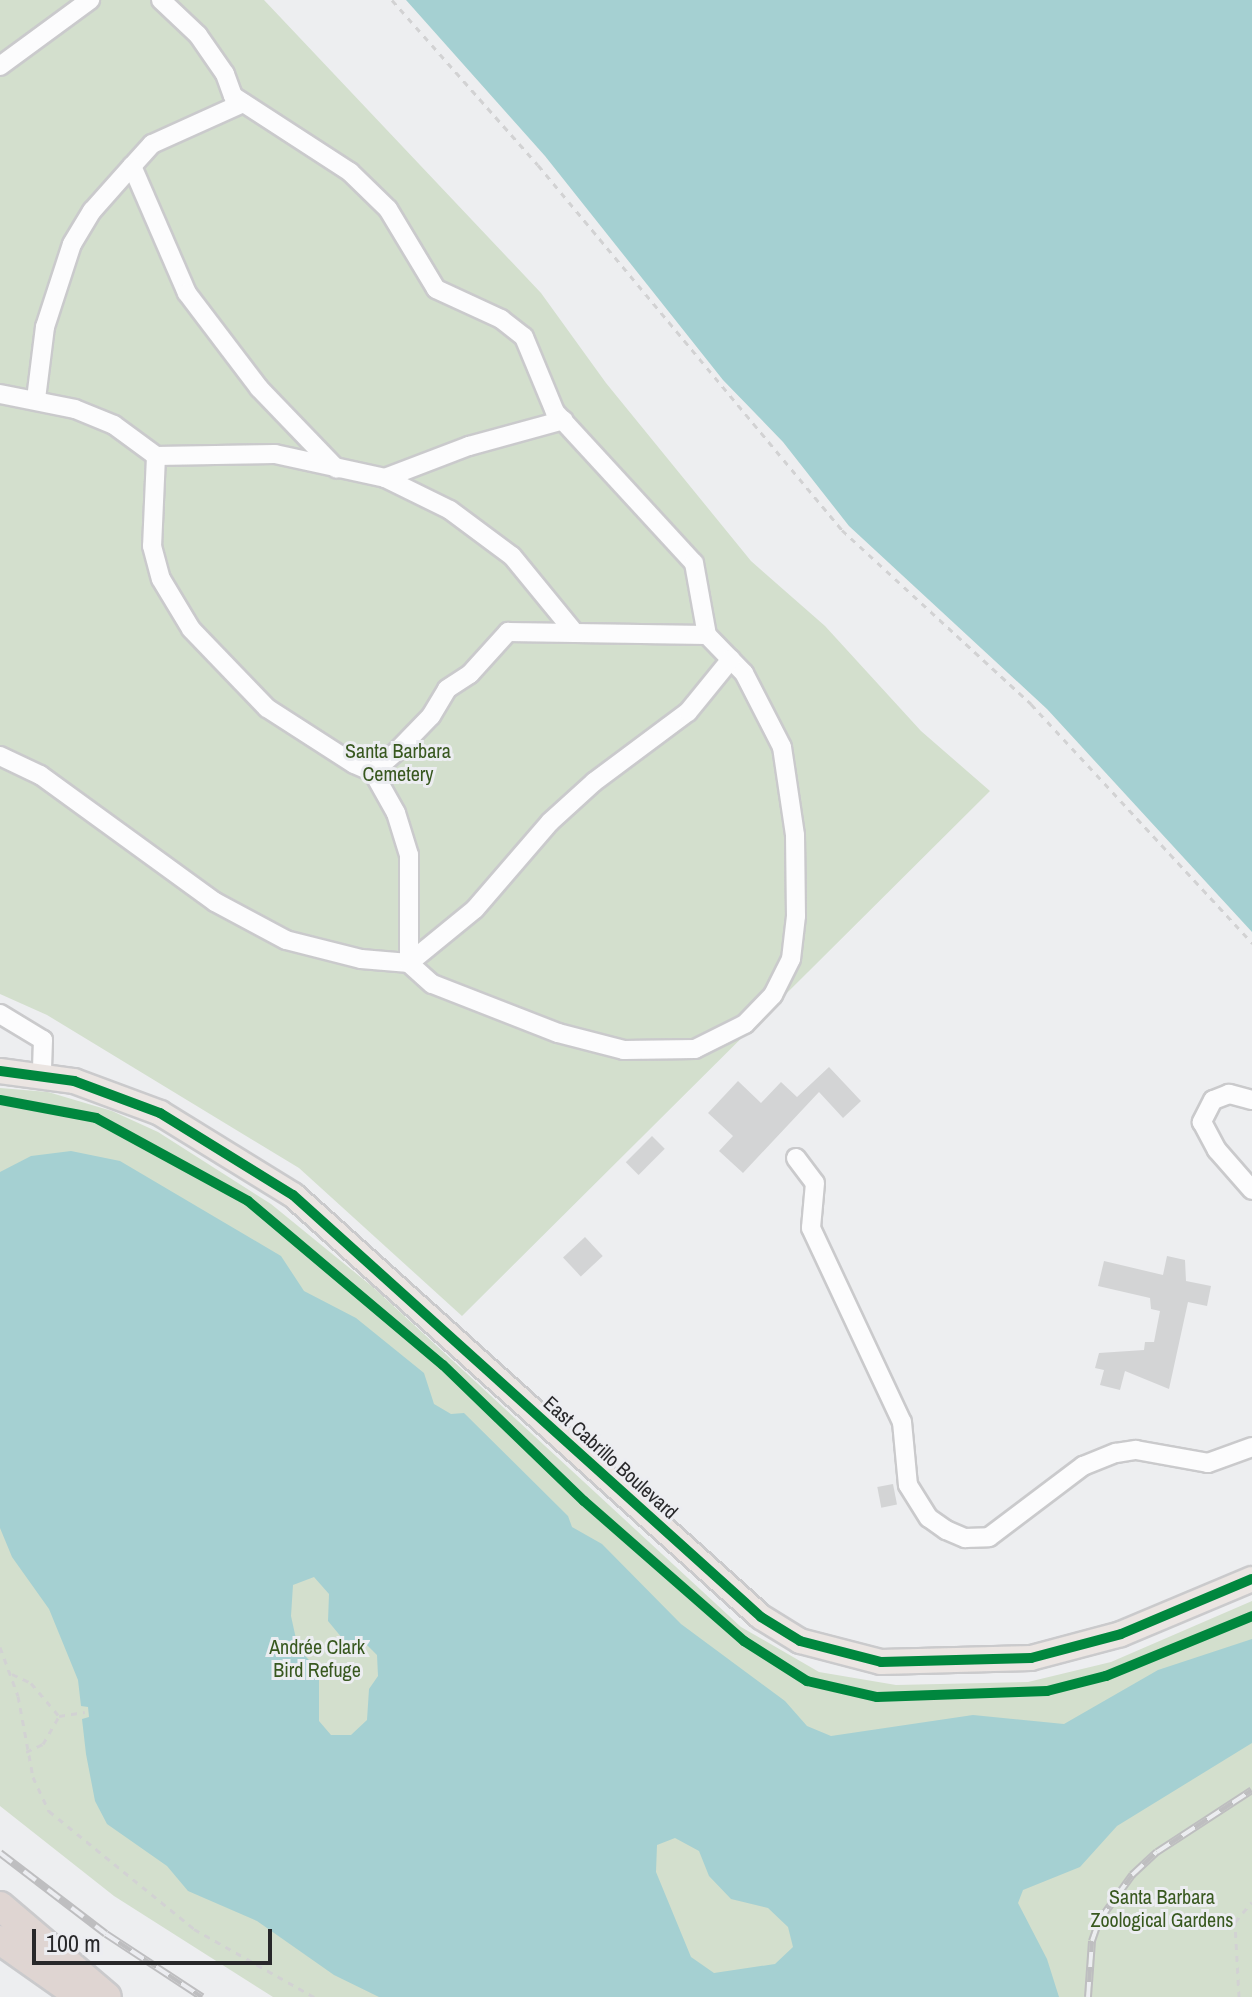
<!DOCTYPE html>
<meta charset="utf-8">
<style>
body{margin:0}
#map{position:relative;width:1252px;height:1997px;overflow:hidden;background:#edeef0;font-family:"Archivo Narrow",sans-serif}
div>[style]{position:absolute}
.green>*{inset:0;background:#d3dfcd}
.water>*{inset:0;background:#a5d0d2}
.building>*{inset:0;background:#d3d4d5;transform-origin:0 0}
.path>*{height:3px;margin-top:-1.5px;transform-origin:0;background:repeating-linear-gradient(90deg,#d2d2d3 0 6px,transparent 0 12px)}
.roads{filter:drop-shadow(2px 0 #cacacc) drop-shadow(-2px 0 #cacacc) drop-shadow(0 2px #cacacc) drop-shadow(0 -2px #cacacc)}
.minor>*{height:18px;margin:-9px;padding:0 9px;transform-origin:9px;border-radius:9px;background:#fcfcfd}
.major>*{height:24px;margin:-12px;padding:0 12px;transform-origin:12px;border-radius:12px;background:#ebe5e2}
.highway>*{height:28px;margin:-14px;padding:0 14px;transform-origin:14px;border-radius:14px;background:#dfd5d2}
.rail>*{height:8px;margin-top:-4px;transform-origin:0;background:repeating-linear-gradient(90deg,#ecedf1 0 15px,#bebec0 0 30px);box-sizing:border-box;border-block:2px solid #bebec0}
.cycleway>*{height:10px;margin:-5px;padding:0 5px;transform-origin:5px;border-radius:5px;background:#00873e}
span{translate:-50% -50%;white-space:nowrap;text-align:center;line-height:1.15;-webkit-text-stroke:6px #ecedf1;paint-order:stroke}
.park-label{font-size:20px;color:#38581f}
.street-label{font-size:20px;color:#28282a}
.scale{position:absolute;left:32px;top:1929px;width:240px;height:36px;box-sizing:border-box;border:4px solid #28282a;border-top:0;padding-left:10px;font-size:24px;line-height:28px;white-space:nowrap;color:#28282a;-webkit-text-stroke:6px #ecedf1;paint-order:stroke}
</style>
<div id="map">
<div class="green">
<div style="clip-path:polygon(0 0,264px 0,541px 293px,606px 383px,751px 561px,825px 626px,921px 731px,990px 791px,462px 1316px,299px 1168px,47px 1015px,0 994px)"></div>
<div style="clip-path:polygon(0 1088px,48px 1092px,112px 1111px,158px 1132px,271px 1204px,374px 1288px,741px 1627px,819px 1672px,896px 1685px,1028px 1682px,1111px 1662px,1252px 1601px,1252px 1997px,273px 1997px,114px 1896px,0 1806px)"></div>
</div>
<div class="water">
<div style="clip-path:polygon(406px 0,1252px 0,1252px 932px,1047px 709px,849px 526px,783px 442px,723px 380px,545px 156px)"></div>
<div style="clip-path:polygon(evenodd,71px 1151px,120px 1161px,281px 1256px,304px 1291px,356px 1318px,424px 1373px,434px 1404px,451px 1414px,464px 1413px,568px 1516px,572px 1527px,602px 1544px,681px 1624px,785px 1701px,807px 1726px,831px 1736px,973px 1715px,1064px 1724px,1158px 1670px,1252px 1639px,1252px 1743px,1117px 1826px,1080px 1867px,1023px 1890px,1018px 1903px,1047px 1959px,1059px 1997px,379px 1997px,334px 1975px,257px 1921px,188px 1891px,167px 1866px,107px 1824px,95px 1801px,86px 1754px,82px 1719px,89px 1717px,88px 1707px,81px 1706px,78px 1680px,49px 1609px,12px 1557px,0 1528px,0 1172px,31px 1156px,71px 1151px,314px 1577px,329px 1594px,328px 1621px,347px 1644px,363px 1641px,377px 1655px,378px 1676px,369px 1689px,367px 1720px,351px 1735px,331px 1735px,319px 1721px,319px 1671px,298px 1648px,291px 1616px,293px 1585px,314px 1577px,71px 1151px,675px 1838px,699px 1851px,709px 1876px,731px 1899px,768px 1908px,788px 1927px,793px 1947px,775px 1964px,714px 1973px,691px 1957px,656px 1872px,657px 1845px,675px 1838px)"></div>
</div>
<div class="building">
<div style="clip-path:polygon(829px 1067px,861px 1101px,843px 1118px,819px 1092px,743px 1173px,719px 1151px,733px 1136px,708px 1113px,738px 1081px,761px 1103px,781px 1082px,797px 1097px)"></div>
<div style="left:652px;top:1136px;width:18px;height:37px;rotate:45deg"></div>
<div style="left:585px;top:1237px;width:26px;height:30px;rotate:47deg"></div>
<div style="clip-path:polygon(1167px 1256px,1185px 1260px,1186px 1281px,1211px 1286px,1207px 1306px,1188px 1302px,1169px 1389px,1125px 1371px,1120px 1390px,1100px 1385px,1104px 1370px,1095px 1368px,1099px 1353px,1144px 1350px,1145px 1342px,1154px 1342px,1160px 1311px,1151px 1309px,1150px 1298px,1098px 1286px,1104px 1261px,1163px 1275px)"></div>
<div style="left:893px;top:1484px;width:21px;height:16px;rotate:79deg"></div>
</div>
<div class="path">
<div style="left:392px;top:0;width:220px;rotate:48.5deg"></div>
<div style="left:538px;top:165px;width:475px;rotate:50.2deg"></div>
<div style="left:842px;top:530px;width:257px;rotate:42.6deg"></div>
<div style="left:1031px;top:704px;width:326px;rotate:47.2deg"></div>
<div style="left:0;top:1647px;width:52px;rotate:69.8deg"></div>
<div style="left:18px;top:1696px;width:82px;rotate:79.5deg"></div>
<div style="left:33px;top:1777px;width:38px;rotate:65deg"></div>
<div style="left:49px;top:1811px;width:187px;rotate:39.1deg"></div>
<div style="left:194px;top:1929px;width:138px;rotate:29.5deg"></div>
<div style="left:12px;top:1674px;width:21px;rotate:25deg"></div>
<div style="left:31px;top:1683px;width:43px;rotate:49.7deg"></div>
<div style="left:59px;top:1716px;width:26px;rotate:-9deg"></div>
<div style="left:26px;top:1752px;width:19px;rotate:-25deg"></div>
<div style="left:43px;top:1744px;width:32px;rotate:-60deg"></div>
<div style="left:1239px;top:1997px;width:75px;rotate:-93.1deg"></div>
<div style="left:1235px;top:1922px;width:26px;rotate:-50deg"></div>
</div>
<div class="roads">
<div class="minor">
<div style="left:161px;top:0;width:51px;rotate:43.4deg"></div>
<div style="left:198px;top:35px;width:47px;rotate:55.3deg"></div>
<div style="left:225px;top:74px;width:23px;rotate:70deg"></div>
<div style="left:233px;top:96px;width:140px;rotate:33deg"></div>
<div style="left:350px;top:172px;width:53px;rotate:44.2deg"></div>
<div style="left:388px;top:209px;width:93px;rotate:59deg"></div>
<div style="left:436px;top:289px;width:72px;rotate:24.8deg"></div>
<div style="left:501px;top:319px;width:29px;rotate:38deg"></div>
<div style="left:524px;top:337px;width:81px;rotate:67.5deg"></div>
<div style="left:555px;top:412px;width:205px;rotate:47.4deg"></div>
<div style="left:694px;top:563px;width:73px;rotate:79.8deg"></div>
<div style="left:0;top:66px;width:112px;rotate:-36.3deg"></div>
<div style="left:243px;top:103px;width:100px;rotate:155.7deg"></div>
<div style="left:152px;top:144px;width:30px;rotate:132deg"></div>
<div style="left:132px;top:166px;width:138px;rotate:66.6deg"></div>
<div style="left:187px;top:293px;width:119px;rotate:52.8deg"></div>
<div style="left:259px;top:388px;width:112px;rotate:46.1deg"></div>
<div style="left:0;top:394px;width:76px;rotate:11.3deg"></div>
<div style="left:75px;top:409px;width:42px;rotate:22.3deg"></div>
<div style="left:114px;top:425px;width:52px;rotate:36.4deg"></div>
<div style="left:156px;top:456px;width:119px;rotate:-1deg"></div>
<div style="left:275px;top:454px;width:113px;rotate:12.3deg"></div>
<div style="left:385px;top:478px;width:72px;rotate:26.2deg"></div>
<div style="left:450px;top:510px;width:77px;rotate:36.6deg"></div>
<div style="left:512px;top:556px;width:99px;rotate:50.7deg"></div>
<div style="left:575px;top:633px;width:132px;rotate:0.9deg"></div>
<div style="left:707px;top:635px;width:53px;rotate:45.8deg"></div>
<div style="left:744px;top:673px;width:83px;rotate:62.8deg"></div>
<div style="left:782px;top:747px;width:89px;rotate:81.6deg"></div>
<div style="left:795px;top:835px;width:81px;rotate:89.3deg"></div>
<div style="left:796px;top:916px;width:43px;rotate:96.6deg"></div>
<div style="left:791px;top:959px;width:40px;rotate:116.6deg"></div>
<div style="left:773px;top:995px;width:40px;rotate:134deg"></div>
<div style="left:745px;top:1024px;width:56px;rotate:153.4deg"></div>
<div style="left:695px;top:1049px;width:71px;rotate:179.2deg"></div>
<div style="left:624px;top:1050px;width:68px;rotate:-165.6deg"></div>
<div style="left:558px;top:1033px;width:135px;rotate:-158.7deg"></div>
<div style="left:432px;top:984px;width:31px;rotate:-138deg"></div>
<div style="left:409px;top:963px;width:48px;rotate:-175.2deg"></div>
<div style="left:361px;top:959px;width:77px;rotate:-165.8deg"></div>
<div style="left:286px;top:940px;width:81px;rotate:-151.8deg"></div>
<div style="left:215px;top:902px;width:216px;rotate:-144deg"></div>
<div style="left:40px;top:775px;width:44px;rotate:-154.6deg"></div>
<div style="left:36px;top:399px;width:73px;rotate:-82.9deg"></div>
<div style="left:45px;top:327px;width:87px;rotate:-72deg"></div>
<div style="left:72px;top:244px;width:39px;rotate:-59deg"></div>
<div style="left:92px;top:211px;width:60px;rotate:-48.4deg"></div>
<div style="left:156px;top:456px;width:90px;rotate:92.5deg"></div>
<div style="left:152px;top:546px;width:34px;rotate:75deg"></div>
<div style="left:161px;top:579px;width:58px;rotate:59deg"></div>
<div style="left:191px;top:629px;width:110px;rotate:46.1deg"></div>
<div style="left:267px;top:708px;width:103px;rotate:32.8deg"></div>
<div style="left:354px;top:764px;width:21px;rotate:23deg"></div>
<div style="left:373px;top:772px;width:35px;rotate:-41deg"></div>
<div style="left:399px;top:749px;width:46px;rotate:-45.9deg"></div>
<div style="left:431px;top:716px;width:31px;rotate:-59deg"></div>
<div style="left:447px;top:689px;width:27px;rotate:-33deg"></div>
<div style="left:470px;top:674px;width:57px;rotate:-47.9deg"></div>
<div style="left:508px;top:632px;width:67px;rotate:0.9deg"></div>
<div style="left:385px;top:478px;width:90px;rotate:-20.9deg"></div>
<div style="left:469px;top:446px;width:98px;rotate:-15.3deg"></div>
<div style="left:373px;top:772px;width:47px;rotate:60.7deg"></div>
<div style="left:396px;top:813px;width:44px;rotate:72.8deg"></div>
<div style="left:409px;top:855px;width:108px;rotate:90deg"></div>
<div style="left:409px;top:963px;width:85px;rotate:-39.3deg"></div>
<div style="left:475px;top:909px;width:115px;rotate:-49.2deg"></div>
<div style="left:550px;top:822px;width:59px;rotate:-42.3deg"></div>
<div style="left:594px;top:782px;width:117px;rotate:-36.7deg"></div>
<div style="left:688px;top:712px;width:68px;rotate:-50.9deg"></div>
<div style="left:0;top:1014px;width:50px;rotate:31.2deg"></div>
<div style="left:43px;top:1040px;width:35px;rotate:92deg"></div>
<div style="left:1252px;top:1100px;width:24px;rotate:-165deg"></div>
<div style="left:1229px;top:1094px;width:17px;rotate:159deg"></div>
<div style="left:1213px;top:1100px;width:25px;rotate:117deg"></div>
<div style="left:1202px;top:1122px;width:32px;rotate:62deg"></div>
<div style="left:1217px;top:1150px;width:53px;rotate:48.8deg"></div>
<div style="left:796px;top:1158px;width:31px;rotate:53deg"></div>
<div style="left:815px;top:1183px;width:45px;rotate:95.1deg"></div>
<div style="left:811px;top:1228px;width:214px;rotate:64.9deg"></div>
<div style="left:902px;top:1422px;width:63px;rotate:84.6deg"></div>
<div style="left:908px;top:1485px;width:39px;rotate:58deg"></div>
<div style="left:929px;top:1518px;width:21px;rotate:35deg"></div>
<div style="left:946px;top:1530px;width:21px;rotate:23deg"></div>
<div style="left:965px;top:1538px;width:24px;rotate:-2deg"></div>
<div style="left:989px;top:1537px;width:118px;rotate:-37.1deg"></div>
<div style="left:1083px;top:1466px;width:35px;rotate:-22deg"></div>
<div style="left:1116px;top:1453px;width:20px;rotate:-9deg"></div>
<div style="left:1136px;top:1450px;width:73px;rotate:10.2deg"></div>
<div style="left:1208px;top:1463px;width:47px;rotate:-20deg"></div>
</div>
<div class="major">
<div style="left:0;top:1071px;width:75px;rotate:7.7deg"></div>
<div style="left:74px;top:1081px;width:92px;rotate:20.4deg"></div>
<div style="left:160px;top:1113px;width:156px;rotate:31.7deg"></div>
<div style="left:293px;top:1195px;width:630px;rotate:42.04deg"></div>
<div style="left:761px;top:1617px;width:46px;rotate:31.6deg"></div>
<div style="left:800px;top:1641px;width:84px;rotate:14.5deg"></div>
<div style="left:881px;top:1662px;width:150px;rotate:-1.5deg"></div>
<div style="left:1031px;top:1658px;width:93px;rotate:-14.9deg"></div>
<div style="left:1121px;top:1634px;width:142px;rotate:-22.8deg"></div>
</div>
<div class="highway">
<div style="left:0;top:1906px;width:140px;rotate:40.4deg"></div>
<div style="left:0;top:1940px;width:99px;rotate:35.1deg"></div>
</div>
</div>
<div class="rail">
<div style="left:0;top:1853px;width:133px;rotate:37.4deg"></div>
<div style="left:106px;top:1934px;width:115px;rotate:33.3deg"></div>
<div style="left:1088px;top:1997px;width:56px;rotate:-85.9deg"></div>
<div style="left:1092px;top:1941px;width:21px;rotate:-71deg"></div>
<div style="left:1099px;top:1921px;width:57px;rotate:-54.3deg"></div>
<div style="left:1132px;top:1875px;width:34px;rotate:-43deg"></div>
<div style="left:1157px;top:1852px;width:113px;rotate:-33.1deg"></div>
</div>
<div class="cycleway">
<div style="left:0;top:1071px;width:75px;rotate:7.7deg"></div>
<div style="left:74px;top:1081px;width:92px;rotate:20.4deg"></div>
<div style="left:160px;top:1113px;width:156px;rotate:31.7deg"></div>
<div style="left:293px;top:1195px;width:630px;rotate:42.04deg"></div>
<div style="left:761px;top:1617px;width:46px;rotate:31.6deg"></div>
<div style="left:800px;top:1641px;width:84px;rotate:14.5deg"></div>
<div style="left:881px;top:1662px;width:150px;rotate:-1.5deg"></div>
<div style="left:1031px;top:1658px;width:93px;rotate:-14.9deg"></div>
<div style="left:1121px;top:1634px;width:142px;rotate:-22.8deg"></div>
<div style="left:0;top:1100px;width:98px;rotate:10.6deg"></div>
<div style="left:96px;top:1118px;width:173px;rotate:28.6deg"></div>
<div style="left:248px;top:1201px;width:255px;rotate:40.1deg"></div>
<div style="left:443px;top:1365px;width:196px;rotate:44deg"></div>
<div style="left:584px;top:1501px;width:213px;rotate:41.2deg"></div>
<div style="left:744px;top:1641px;width:75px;rotate:32.4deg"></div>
<div style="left:807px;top:1681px;width:72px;rotate:12.9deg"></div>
<div style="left:877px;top:1697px;width:170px;rotate:-2deg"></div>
<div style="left:1047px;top:1691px;width:61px;rotate:-14.3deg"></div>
<div style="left:1106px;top:1676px;width:158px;rotate:-22.3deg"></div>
</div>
<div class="park-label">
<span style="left:398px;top:762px">Santa Barbara<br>Cemetery</span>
<span style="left:317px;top:1658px">Andrée Clark<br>Bird Refuge</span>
<span style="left:1162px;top:1908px">Santa Barbara<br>Zoological Gardens</span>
</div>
<div class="street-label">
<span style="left:611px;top:1457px;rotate:42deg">East Cabrillo Boulevard</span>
</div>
<div class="scale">100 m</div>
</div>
